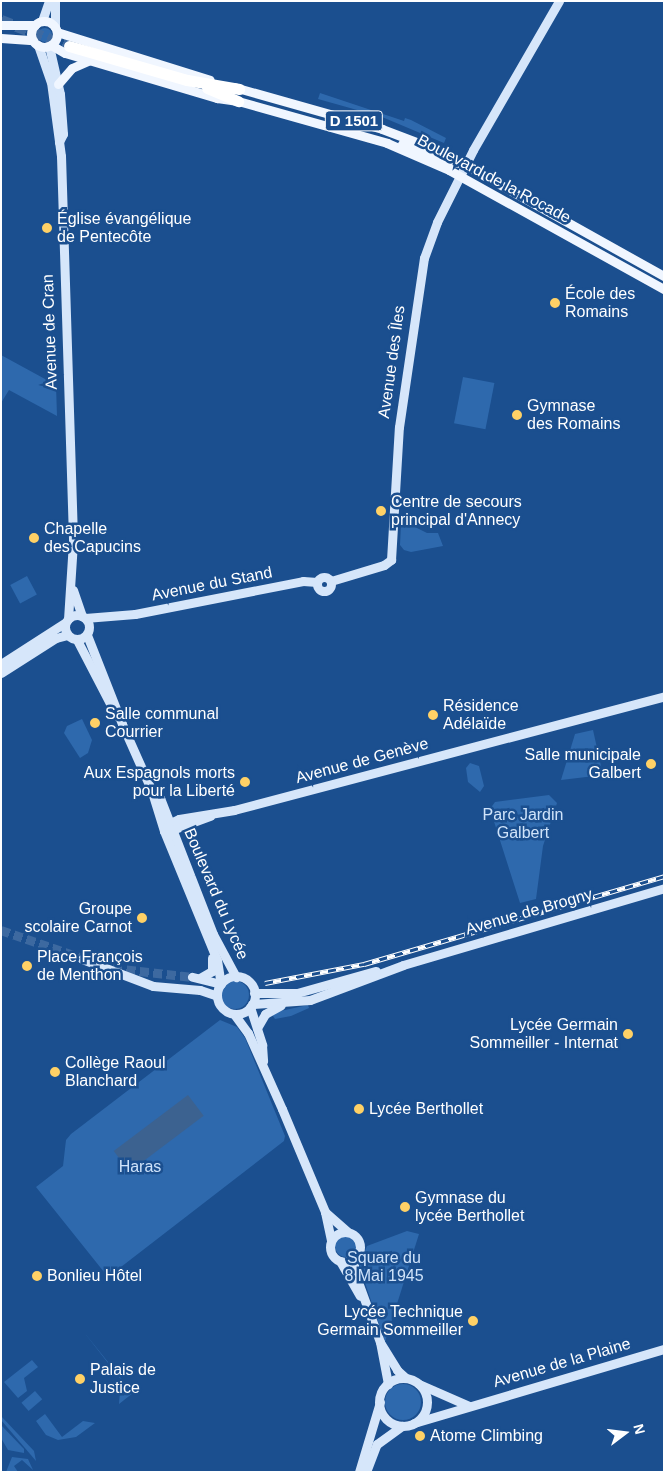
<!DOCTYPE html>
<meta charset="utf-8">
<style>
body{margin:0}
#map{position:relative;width:665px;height:1473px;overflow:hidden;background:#1b4f8f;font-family:Helvetica,sans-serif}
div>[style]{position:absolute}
.green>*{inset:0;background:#2e69ad;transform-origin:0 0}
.round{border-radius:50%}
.water>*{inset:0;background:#3c6290;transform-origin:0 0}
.secondary-tunnel>*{height:9px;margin-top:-4.5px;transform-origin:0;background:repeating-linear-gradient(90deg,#3d69a0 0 9px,transparent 0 13.5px)}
.highway-tunnel>*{height:11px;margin-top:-5.5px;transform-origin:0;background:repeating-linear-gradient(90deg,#3d69a0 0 11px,transparent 0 16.5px)}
.secondary>*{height:9px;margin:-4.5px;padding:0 4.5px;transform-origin:4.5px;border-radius:4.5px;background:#d6e6fa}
.secondary>.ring{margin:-4.5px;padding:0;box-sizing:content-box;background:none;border:9px solid #d6e6fa;border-radius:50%}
.primary>*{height:9px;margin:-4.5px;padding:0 4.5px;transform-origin:4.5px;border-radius:4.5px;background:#f0f6ff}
.primary>.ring{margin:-4.5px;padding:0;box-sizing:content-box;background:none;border:9px solid #f0f6ff;border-radius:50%}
.highway>*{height:11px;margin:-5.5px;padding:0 5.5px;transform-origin:5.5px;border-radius:5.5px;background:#fff}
.rail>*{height:4.5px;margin-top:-2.25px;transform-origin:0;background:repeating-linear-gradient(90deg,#1b4f8f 0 8px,#fff 0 16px);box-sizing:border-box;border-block:1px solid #fff}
.dots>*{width:14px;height:14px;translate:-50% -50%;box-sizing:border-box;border:2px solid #1b4f8f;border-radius:50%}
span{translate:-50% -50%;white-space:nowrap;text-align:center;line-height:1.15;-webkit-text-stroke:5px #1b4f8f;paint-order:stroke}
.shield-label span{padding:1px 4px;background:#1b4f8f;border:1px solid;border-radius:4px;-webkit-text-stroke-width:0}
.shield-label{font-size:15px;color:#fff;font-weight:700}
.street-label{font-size:16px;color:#fff}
.poi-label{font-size:16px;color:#fff}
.left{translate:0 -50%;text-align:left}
.right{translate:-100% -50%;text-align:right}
.park-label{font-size:16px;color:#cfe3fa}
.frame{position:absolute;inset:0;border:2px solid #fff;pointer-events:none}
.north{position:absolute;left:600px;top:1408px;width:50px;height:50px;-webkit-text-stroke:4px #1b4f8f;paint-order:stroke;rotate:75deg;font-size:14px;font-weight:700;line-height:20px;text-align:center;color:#fff}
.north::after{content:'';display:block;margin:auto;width:18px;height:22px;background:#fff;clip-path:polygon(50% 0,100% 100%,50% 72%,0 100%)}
</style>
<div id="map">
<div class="green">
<div class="round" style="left:38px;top:28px;width:14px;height:14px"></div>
<div style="clip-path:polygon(320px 93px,404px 121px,405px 118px,411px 120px,446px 138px,444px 143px,382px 117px,318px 99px)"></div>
<div style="clip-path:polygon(1px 355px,56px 385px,57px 416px,9px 390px,1px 403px)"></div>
<div style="left:463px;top:377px;width:32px;height:47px;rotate:11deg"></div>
<div style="clip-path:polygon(407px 523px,427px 533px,438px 533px,443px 546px,411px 552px,404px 550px,400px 545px,401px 524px)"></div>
<div style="left:27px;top:576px;width:21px;height:19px;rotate:62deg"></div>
<div style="clip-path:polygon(82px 719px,92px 740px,88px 753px,80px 758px,64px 733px,67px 726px)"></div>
<div style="clip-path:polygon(593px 730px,603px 775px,561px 780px,575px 734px)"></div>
<div style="clip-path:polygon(470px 763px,479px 766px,484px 786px,480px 792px,468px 782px,466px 768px)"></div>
<div style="clip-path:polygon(549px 795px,557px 803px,543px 846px,536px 899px,520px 903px,490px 809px,495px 802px)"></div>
<div class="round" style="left:221px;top:981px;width:28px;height:28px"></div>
<div style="clip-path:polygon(308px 1005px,309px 1008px,291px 1016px,275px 1019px,271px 1013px)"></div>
<div style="clip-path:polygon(220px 1020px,237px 1027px,245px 1038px,285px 1136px,284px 1141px,108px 1277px,36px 1187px,63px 1166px,66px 1140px,71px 1134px)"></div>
<div style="clip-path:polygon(407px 1231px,419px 1234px,385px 1342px,359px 1265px,367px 1246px)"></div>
<div class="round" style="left:335px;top:1235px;width:22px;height:22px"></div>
<div style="clip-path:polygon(83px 1331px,133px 1393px,119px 1404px,120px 1391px,126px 1386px)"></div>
<div style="clip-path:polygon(32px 1360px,38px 1367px,24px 1378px,27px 1391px,18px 1398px,4px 1382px)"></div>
<div class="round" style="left:385px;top:1384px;width:36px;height:36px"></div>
<div style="left:35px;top:1391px;width:11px;height:18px;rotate:49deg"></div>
<div style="clip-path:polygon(45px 1414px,62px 1437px,83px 1421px,95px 1423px,76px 1437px,58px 1440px,46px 1435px,36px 1421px)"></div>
<div style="clip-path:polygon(1px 1416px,34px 1451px,36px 1461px,1px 1420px)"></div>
<div style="clip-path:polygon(1px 1425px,24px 1449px,24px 1453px,8px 1450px,1px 1438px)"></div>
<div style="clip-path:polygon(12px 1457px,28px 1459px,33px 1470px,22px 1460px,14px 1466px,18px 1472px,6px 1472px)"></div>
</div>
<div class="water">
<div style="left:188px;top:1095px;width:26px;height:93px;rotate:53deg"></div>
</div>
<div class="secondary-tunnel">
<div style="left:1px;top:930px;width:92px;rotate:19deg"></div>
<div style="left:113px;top:968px;width:80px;rotate:6.5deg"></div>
</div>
<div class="highway-tunnel">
<div style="left:1px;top:20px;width:73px;rotate:20.9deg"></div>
</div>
<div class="secondary">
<div style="left:55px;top:1px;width:26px;rotate:90deg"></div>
<div style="left:42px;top:21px;width:21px;rotate:-71deg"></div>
<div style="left:38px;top:45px;width:39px;rotate:71deg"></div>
<div style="left:51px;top:82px;width:75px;rotate:82.3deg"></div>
<div style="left:61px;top:156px;width:386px;rotate:88.2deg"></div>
<div style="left:73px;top:542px;width:77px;rotate:93.7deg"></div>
<div style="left:49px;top:46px;width:49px;rotate:77.1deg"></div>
<div style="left:60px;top:94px;width:40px;rotate:85.7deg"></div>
<div style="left:63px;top:134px;width:9px;rotate:117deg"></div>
<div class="ring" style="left:317px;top:577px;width:5px;height:5px"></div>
<div style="left:331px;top:581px;width:55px;rotate:-16.8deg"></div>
<div style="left:384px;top:565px;width:9px;rotate:-36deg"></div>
<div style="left:391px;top:560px;width:133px;rotate:-86.6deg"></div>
<div style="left:399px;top:427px;width:171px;rotate:-81.6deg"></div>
<div style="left:424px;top:258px;width:38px;rotate:-70deg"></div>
<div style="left:437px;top:222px;width:80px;rotate:-63.4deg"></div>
<div style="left:473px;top:150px;width:172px;rotate:-60deg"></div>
<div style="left:73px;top:590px;width:28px;rotate:71deg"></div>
<div class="ring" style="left:65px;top:615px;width:15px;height:15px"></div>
<div style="left:85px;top:618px;width:50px;rotate:-4.6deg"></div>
<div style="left:135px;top:614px;width:171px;rotate:-11.1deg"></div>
<div style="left:303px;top:581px;width:14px;rotate:4deg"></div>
<div style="left:87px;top:635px;width:96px;rotate:68.5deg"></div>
<div style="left:122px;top:724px;width:71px;rotate:66deg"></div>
<div style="left:151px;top:789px;width:13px;rotate:45deg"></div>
<div style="left:160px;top:798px;width:146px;rotate:68.7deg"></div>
<div style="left:213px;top:934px;width:49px;rotate:61.9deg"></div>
<div style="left:77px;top:640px;width:85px;rotate:62.5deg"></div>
<div style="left:1px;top:664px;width:77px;rotate:-32.9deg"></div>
<div style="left:1px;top:673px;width:65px;rotate:-32.5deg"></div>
<div style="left:56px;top:638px;width:11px;rotate:-15deg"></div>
<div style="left:151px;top:789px;width:44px;rotate:72.8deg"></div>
<div style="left:164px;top:831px;width:139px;rotate:67.7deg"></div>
<div style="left:217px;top:960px;width:24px;rotate:81deg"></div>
<div style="left:221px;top:984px;width:30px;rotate:-166deg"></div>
<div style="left:164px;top:831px;width:10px;rotate:-53deg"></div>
<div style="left:170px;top:823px;width:10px;rotate:-24deg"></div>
<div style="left:179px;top:819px;width:56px;rotate:-9.3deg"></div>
<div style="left:234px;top:810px;width:445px;rotate:-14.8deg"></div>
<div style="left:169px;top:831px;width:44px;rotate:-20.1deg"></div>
<div style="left:82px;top:959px;width:76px;rotate:20.8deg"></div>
<div style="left:153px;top:986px;width:47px;rotate:4.9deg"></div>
<div style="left:200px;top:990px;width:18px;rotate:19deg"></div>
<div class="ring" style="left:217px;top:976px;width:29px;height:29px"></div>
<div style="left:200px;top:978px;width:14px;rotate:-30deg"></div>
<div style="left:212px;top:971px;width:13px;rotate:-90deg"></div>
<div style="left:254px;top:993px;width:43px"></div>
<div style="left:297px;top:993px;width:82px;rotate:-15.6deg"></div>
<div style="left:252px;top:1004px;width:58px;rotate:-3.9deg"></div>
<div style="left:310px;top:1000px;width:99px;rotate:-20.6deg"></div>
<div style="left:403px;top:965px;width:272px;rotate:-16.4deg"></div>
<div style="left:250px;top:1007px;width:40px;rotate:72deg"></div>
<div style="left:262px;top:1045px;width:16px;rotate:86deg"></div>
<div style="left:234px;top:1014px;width:24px;rotate:54deg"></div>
<div style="left:248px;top:1033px;width:83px;rotate:65.9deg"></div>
<div style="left:282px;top:1109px;width:112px;rotate:67.3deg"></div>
<div style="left:325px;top:1212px;width:29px;rotate:78deg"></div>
<div style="left:257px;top:1028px;width:16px;rotate:-60deg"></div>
<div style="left:265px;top:1014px;width:18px;rotate:-29deg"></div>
<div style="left:325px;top:1212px;width:29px;rotate:41deg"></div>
<div class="ring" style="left:330px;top:1232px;width:21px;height:21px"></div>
<div style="left:354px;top:1258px;width:13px;rotate:90deg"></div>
<div style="left:354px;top:1271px;width:76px;rotate:69.9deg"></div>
<div style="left:380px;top:1342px;width:43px;rotate:79.2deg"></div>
<div style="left:340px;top:1261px;width:40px;rotate:60.3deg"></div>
<div style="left:381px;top:1344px;width:31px;rotate:58deg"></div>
<div style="left:397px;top:1370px;width:12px;rotate:42deg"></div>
<div class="ring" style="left:379px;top:1378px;width:39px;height:39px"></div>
<div style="left:419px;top:1384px;width:55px;rotate:23.7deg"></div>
<div style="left:414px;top:1423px;width:261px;rotate:-16.5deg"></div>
<div style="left:359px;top:1472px;width:73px;rotate:-73.3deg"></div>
<div style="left:366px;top:1472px;width:30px;rotate:-69deg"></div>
<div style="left:377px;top:1444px;width:31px;rotate:-36deg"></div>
</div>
<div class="primary">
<div class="ring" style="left:31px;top:21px;width:17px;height:17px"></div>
<div style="left:1px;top:25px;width:34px"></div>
<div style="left:57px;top:32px;width:160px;rotate:17.4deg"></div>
<div style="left:1px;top:38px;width:32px;rotate:4deg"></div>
<div style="left:51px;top:45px;width:16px;rotate:30deg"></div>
<div style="left:65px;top:53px;width:159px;rotate:16.5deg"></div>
<div style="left:217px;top:98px;width:21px;rotate:8deg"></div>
<div style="left:238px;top:101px;width:155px;rotate:15.7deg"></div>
<div style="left:387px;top:143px;width:68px;rotate:23.5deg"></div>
<div style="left:449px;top:170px;width:246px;rotate:29deg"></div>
<div style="left:58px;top:84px;width:21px;rotate:-49deg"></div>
<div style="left:72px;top:68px;width:20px;rotate:-24deg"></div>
<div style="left:234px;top:87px;width:154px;rotate:15.8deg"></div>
<div style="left:382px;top:129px;width:62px;rotate:20.8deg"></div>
<div style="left:440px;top:151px;width:257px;rotate:29.2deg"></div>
<div style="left:402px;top:144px;width:45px;rotate:22deg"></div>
<div style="left:444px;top:161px;width:16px;rotate:7deg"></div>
</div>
<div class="highway">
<div style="left:69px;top:46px;width:123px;rotate:16.1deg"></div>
<div style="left:187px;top:80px;width:53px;rotate:9.8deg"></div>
<div style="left:207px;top:88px;width:34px;rotate:23deg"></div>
</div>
<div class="rail">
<div style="left:265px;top:983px;width:101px;rotate:-10.9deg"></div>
<div style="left:364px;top:964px;width:313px;rotate:-16.3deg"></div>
</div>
<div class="dots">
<div style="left:47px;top:228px;background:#ffd166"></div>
<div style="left:555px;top:303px;background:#ffd166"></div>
<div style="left:517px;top:415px;background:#ffd166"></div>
<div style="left:381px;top:511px;background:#ffd166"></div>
<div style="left:34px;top:538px;background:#ffd166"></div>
<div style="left:433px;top:715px;background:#ffd166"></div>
<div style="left:95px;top:723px;background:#ffd166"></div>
<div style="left:651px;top:764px;background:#ffd166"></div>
<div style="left:245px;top:782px;background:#ffd166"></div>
<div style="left:142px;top:918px;background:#ffd166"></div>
<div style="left:27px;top:966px;background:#ffd166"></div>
<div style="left:628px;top:1034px;background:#ffd166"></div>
<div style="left:55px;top:1072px;background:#ffd166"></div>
<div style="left:359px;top:1109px;background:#ffd166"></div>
<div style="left:405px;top:1207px;background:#ffd166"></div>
<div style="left:37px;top:1276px;background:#ffd166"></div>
<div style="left:473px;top:1321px;background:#ffd166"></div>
<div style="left:80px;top:1379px;background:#ffd166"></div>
<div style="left:420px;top:1436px;background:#ffd166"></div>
</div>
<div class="shield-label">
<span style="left:354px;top:121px">D 1501</span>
</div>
<div class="street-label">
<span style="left:494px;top:179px;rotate:28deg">Boulevard de la Rocade</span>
<span style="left:50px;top:332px;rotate:-92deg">Avenue de Cran</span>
<span style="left:392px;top:362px;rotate:-82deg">Avenue des Îles</span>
<span style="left:212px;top:584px;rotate:-11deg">Avenue du Stand</span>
<span style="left:362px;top:761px;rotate:-15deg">Avenue de Genève</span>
<span style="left:216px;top:894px;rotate:67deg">Boulevard du Lycée</span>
<span style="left:529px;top:912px;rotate:-16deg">Avenue de Brogny</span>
<span style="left:562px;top:1363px;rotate:-16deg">Avenue de la Plaine</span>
</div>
<div class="poi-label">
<span class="left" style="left:57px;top:228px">Église évangélique<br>de Pentecôte</span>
<span class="left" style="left:565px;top:303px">École des<br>Romains</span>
<span class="left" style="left:527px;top:415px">Gymnase<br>des Romains</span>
<span class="left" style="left:391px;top:511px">Centre de secours<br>principal d'Annecy</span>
<span class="left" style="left:44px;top:538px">Chapelle<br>des Capucins</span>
<span class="left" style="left:443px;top:715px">Résidence<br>Adélaïde</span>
<span class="left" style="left:105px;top:723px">Salle communal<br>Courrier</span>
<span class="right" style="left:641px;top:764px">Salle municipale<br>Galbert</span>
<span class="right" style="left:235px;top:782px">Aux Espagnols morts<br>pour la Liberté</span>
<span class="right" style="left:132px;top:918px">Groupe<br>scolaire Carnot</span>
<span class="left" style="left:37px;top:966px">Place François<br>de Menthon</span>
<span class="right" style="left:618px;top:1034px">Lycée Germain<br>Sommeiller - Internat</span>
<span class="left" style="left:65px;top:1072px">Collège Raoul<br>Blanchard</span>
<span class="left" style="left:369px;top:1109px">Lycée Berthollet</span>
<span class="left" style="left:415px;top:1207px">Gymnase du<br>lycée Berthollet</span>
<span class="left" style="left:47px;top:1276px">Bonlieu Hôtel</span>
<span class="right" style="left:463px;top:1321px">Lycée Technique<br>Germain Sommeiller</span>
<span class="left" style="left:90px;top:1379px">Palais de<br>Justice</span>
<span class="left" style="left:430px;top:1436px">Atome Climbing</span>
</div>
<div class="park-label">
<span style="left:523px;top:824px">Parc Jardin<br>Galbert</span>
<span style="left:140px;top:1167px">Haras</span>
<span style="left:384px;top:1267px">Square du<br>8 Mai 1945</span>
</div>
<div class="frame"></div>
<div class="north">N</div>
</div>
